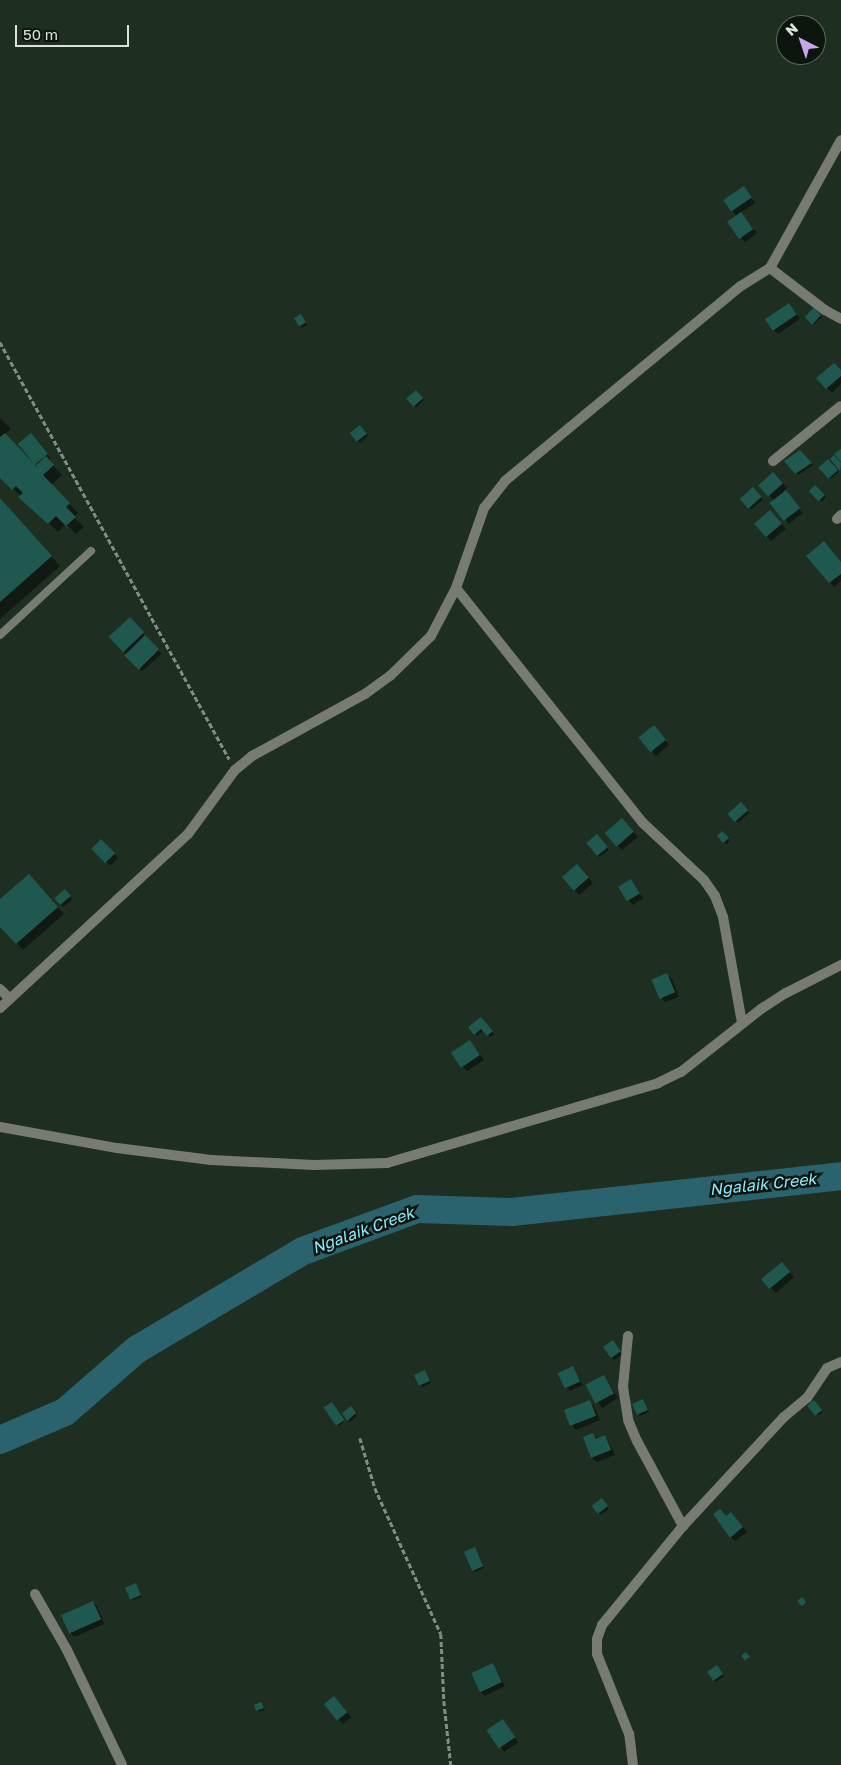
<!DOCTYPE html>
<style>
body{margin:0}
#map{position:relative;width:841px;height:1765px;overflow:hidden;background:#1e2f22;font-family:"Golos Text",sans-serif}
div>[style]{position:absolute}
.shadow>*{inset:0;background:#0007;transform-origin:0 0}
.river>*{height:28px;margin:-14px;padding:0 14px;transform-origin:14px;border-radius:14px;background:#2a626d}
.building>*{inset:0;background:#1e584f;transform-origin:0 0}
.path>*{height:2.5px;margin-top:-1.25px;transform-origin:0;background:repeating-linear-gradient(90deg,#808e83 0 5px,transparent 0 7.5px)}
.lane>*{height:8px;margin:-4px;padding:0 4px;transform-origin:4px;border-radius:4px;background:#787b71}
.street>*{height:10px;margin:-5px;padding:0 5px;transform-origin:5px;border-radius:5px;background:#787b71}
span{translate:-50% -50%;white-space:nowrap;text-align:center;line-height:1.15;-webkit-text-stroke:5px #0d150f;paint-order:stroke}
.water-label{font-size:16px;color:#8ee9fd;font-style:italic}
.north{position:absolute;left:776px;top:15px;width:50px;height:50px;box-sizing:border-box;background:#0d150f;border:1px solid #5f6861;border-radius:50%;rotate:319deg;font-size:14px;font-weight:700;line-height:20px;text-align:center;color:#dae4dc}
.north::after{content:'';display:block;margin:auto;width:18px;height:22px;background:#c9a5ee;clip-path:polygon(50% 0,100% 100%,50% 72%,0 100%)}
.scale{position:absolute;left:15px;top:25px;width:114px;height:22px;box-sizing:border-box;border:2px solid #dae4dc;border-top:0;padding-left:6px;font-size:15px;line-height:18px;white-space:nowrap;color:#dae4dc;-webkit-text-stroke:4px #0d150f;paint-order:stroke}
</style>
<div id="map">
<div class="shadow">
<div style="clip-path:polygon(744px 188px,755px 203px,740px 213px,757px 233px,745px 242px,729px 222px,737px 217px,725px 201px)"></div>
<div style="clip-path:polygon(793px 309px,800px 319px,778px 334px,774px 330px)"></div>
<div style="left:814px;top:309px;width:11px;height:11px;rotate:45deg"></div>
<div style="clip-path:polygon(303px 318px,307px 325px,302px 328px,300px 326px)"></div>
<div style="clip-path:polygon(841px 372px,841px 384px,832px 393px,818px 379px)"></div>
<div style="left:416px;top:391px;width:12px;height:11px;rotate:48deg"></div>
<div style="clip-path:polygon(0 418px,11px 429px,5px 434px,36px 467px,38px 465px,20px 444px,35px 439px,51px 459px,49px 461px,62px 475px,51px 485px,78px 513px,74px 517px,84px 527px,76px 534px,66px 524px,58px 532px,0 476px)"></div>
<div style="left:360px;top:427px;width:12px;height:11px;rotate:48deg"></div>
<div style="clip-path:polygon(800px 451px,813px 465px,798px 475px,786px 462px)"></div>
<div style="clip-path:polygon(828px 461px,839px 472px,830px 479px,820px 467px)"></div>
<div style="clip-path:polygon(778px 478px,787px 488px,784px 490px,803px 513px,789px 524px,772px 503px,774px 501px,760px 485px)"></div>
<div style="clip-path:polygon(815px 487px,826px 497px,821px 502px,811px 492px)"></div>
<div style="left:753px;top:488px;width:15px;height:16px;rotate:48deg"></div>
<div style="clip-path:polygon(0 499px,60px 566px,0 619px)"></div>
<div style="clip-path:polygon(775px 516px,786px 529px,771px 541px,756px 523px)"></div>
<div style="clip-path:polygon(808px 556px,841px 563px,841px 581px,834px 587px)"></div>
<div style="left:130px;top:619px;width:47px;height:26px;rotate:48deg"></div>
<div style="clip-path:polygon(658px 731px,669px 745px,656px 756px,652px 751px)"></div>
<div style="left:741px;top:804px;width:12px;height:15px;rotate:48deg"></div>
<div style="clip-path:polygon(627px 824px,638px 837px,622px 850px,606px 832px)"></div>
<div style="left:722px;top:833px;width:11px;height:5px;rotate:45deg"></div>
<div style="left:597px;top:835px;width:19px;height:12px;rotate:51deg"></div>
<div style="left:101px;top:841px;width:24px;height:11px;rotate:45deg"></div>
<div style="clip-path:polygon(582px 870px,593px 883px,579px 895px,575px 890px)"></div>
<div style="clip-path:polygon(631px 880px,643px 898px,633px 905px,629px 901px)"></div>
<div style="clip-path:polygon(35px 882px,64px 914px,23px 950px,0 925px,0 901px)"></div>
<div style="left:65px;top:891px;width:11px;height:12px;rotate:49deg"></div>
<div style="clip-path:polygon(667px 975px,672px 979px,679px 997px,665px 1002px,661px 998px)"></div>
<div style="clip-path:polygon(481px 1018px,494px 1034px,490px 1037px,484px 1030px,477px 1036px,470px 1027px)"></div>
<div style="clip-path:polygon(474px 1046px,484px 1060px,467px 1071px,463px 1067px)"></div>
<div style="clip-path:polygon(786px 1268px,794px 1277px,776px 1293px,764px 1280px)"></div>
<div style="clip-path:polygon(615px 1343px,622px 1354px,614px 1360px,612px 1358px)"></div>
<div style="clip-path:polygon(573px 1368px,583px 1385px,570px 1391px,566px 1387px)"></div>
<div style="clip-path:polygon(425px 1371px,431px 1383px,422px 1387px,420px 1385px)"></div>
<div style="left:604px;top:1377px;width:25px;height:19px;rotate:56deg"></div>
<div style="clip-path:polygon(643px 1400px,649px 1412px,640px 1416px,638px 1414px)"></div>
<div style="left:814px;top:1401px;width:14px;height:6px;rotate:51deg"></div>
<div style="clip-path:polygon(589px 1402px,594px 1406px,600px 1420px,576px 1430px,572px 1425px)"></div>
<div style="clip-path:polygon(333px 1405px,344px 1422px,338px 1426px,336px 1424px)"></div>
<div style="clip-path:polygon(351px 1408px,357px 1416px,350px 1422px,348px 1420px)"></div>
<div style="clip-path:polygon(593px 1434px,598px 1439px,605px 1436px,615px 1455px,597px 1462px,592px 1458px,584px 1438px)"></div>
<div style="left:602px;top:1500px;width:11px;height:10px;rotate:52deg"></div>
<div style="clip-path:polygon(726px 1517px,735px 1518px,747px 1532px,735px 1541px,731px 1537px)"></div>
<div style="clip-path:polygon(475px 1548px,484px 1568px,475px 1572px,473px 1570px)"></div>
<div style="clip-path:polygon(138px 1587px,142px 1597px,133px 1600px,131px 1599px)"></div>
<div style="clip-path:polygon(93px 1602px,97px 1606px,104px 1624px,74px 1637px,70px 1632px)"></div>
<div style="clip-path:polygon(493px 1664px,505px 1686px,485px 1696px,480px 1691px)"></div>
<div style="clip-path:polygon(717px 1666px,724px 1676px,716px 1682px,714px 1680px)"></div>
<div style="clip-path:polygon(338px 1702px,351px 1717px,343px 1724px,325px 1704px)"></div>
<div style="clip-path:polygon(263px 1706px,265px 1710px,259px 1712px,257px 1710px)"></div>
<div style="left:503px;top:1720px;width:27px;height:17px;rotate:56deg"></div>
</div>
<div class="river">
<div style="left:0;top:1440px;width:71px;rotate:-23.3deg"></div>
<div style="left:65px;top:1412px;width:94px;rotate:-41.1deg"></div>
<div style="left:136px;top:1350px;width:194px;rotate:-30.7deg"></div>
<div style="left:303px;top:1251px;width:121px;rotate:-20.2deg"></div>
<div style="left:417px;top:1209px;width:95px;rotate:1.8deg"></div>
<div style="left:512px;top:1212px;width:331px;rotate:-6.2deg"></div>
</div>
<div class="building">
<div style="left:744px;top:186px;width:14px;height:25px;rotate:56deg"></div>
<div style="left:741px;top:212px;width:21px;height:17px;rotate:55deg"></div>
<div style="left:789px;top:303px;width:14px;height:29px;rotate:56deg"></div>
<div style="clip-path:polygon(814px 307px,821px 315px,812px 325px,805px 317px)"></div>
<div style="left:301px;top:314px;width:10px;height:8px;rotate:61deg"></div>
<div style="clip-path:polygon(834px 363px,841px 370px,841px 376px,826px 389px,816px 378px)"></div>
<div style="left:416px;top:390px;width:11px;height:13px;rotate:49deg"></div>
<div style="left:360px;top:425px;width:11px;height:13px;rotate:52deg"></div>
<div style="clip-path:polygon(5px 433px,39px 469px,36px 465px,46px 456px,54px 465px,43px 475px,70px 503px,66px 507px,76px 517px,66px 526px,56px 516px,48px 524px,18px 497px,23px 493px,16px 486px,12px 490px,0 478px,0 437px)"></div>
<div style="left:31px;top:433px;width:27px;height:17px;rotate:51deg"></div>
<div style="clip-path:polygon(841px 449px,841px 462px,834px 454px)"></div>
<div style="clip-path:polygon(800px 450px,812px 463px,795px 474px,784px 461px)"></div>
<div style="clip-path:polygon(834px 455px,841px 463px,840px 471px,830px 459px)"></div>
<div style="left:828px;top:459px;width:15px;height:13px;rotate:48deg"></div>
<div style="left:773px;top:472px;width:15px;height:20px;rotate:48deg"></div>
<div style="left:815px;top:485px;width:14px;height:9px;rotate:45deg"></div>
<div style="left:753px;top:487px;width:13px;height:18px;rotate:48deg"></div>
<div style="left:786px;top:490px;width:23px;height:21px;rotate:52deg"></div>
<div style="clip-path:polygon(0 498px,52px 556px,0 602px)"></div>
<div style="left:770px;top:510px;width:18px;height:21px;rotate:49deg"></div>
<div style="clip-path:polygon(824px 541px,841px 562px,841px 574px,829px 583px,806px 556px)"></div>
<div style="left:130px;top:617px;width:21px;height:29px;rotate:47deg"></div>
<div style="left:145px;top:635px;width:20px;height:29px;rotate:45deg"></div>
<div style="left:654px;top:725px;width:19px;height:20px;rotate:51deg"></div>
<div style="left:741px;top:802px;width:11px;height:18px;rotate:49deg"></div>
<div style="left:622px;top:818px;width:18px;height:23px;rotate:49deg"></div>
<div style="clip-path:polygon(722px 831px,729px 838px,723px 843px,717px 836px)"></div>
<div style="left:597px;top:834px;width:17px;height:14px;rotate:50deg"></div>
<div style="left:101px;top:839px;width:20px;height:14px;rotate:45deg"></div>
<div style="left:577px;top:864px;width:18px;height:20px;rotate:49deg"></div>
<div style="clip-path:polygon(29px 874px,58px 907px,16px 944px,0 927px,0 899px)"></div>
<div style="left:631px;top:879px;width:17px;height:15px;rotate:59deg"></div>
<div style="left:65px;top:889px;width:9px;height:14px;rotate:49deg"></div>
<div style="left:667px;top:973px;width:21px;height:17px;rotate:67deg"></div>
<div style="clip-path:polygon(481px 1017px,493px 1031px,487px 1036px,481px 1029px,474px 1035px,468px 1027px)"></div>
<div style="left:470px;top:1040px;width:18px;height:23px;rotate:56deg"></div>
<div style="left:782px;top:1262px;width:13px;height:27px;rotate:51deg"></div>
<div style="left:613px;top:1340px;width:14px;height:12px;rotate:56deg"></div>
<div style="left:573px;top:1366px;width:17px;height:17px;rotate:65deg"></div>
<div style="left:425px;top:1370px;width:12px;height:12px;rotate:66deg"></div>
<div style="left:604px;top:1375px;width:21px;height:21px;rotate:62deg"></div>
<div style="left:643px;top:1399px;width:12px;height:12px;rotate:66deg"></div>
<div style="left:590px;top:1400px;width:17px;height:28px;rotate:69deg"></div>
<div style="left:814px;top:1400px;width:13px;height:9px;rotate:51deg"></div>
<div style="left:332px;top:1402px;width:22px;height:10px;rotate:56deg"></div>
<div style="clip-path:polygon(351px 1406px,356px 1413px,347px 1421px,342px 1413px)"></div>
<div style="clip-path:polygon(593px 1433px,596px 1439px,605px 1435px,611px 1450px,591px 1458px,583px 1437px)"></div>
<div style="left:602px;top:1498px;width:10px;height:13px;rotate:53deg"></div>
<div style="clip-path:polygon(720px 1509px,726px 1516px,731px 1512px,743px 1527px,730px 1538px,713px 1514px)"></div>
<div style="left:475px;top:1547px;width:21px;height:12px;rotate:67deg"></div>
<div style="left:136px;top:1583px;width:13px;height:12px;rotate:67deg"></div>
<div style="clip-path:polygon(802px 1597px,806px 1602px,802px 1606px,797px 1601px)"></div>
<div style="left:93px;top:1601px;width:20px;height:35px;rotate:66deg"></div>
<div style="left:746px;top:1652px;width:6px;height:6px;rotate:51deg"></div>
<div style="left:493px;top:1663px;width:21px;height:24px;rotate:65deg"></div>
<div style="left:717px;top:1665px;width:11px;height:12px;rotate:56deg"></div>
<div style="left:334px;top:1696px;width:21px;height:13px;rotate:51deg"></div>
<div style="clip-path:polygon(261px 1702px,264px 1708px,256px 1711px,254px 1705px)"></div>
<div style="left:503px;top:1719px;width:22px;height:20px;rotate:56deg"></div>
</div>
<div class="path">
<div style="left:0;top:342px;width:476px;rotate:61.2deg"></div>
<div style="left:360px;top:1438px;width:52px;rotate:73.3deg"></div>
<div style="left:375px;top:1488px;width:160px;rotate:65.7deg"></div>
<div style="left:441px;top:1634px;width:67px;rotate:87.4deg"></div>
<div style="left:444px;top:1701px;width:64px;rotate:83.8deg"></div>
</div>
<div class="lane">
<div style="left:0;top:635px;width:124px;rotate:-42.7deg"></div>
</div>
<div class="street">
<div style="left:770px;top:268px;width:146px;rotate:-61deg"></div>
<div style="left:773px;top:461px;width:87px;rotate:-39deg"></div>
<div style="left:837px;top:519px;width:6px;rotate:-45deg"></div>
<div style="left:456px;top:588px;width:300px;rotate:51.5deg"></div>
<div style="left:643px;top:823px;width:83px;rotate:43.1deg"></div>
<div style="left:704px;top:880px;width:19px;rotate:55deg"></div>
<div style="left:715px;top:896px;width:22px;rotate:69deg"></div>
<div style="left:723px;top:917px;width:108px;rotate:79.8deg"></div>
<div style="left:0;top:989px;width:14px;rotate:45deg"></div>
<div style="left:0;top:1008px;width:256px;rotate:-42.8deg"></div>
<div style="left:188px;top:834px;width:79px;rotate:-53.7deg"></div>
<div style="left:235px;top:770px;width:22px;rotate:-39deg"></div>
<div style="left:252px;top:756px;width:129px;rotate:-28.8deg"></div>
<div style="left:365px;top:694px;width:31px;rotate:-36deg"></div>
<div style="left:390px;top:676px;width:57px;rotate:-44.3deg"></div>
<div style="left:431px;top:636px;width:54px;rotate:-62.5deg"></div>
<div style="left:456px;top:588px;width:85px;rotate:-70.7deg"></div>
<div style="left:484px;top:508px;width:34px;rotate:-52deg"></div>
<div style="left:505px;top:481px;width:306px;rotate:-39.6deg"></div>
<div style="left:741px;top:286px;width:34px;rotate:-32deg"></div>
<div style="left:770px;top:268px;width:69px;rotate:37.4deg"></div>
<div style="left:825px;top:310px;width:18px;rotate:29deg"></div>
<div style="left:0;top:1127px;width:119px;rotate:10.2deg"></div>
<div style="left:117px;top:1148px;width:95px;rotate:7.3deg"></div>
<div style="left:211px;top:1160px;width:103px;rotate:2.8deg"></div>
<div style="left:314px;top:1165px;width:73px;rotate:-1.6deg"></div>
<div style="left:387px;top:1163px;width:283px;rotate:-16.4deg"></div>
<div style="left:658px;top:1083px;width:25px;rotate:-26deg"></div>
<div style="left:681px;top:1072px;width:102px;rotate:-38.2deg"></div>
<div style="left:761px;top:1009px;width:30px;rotate:-33deg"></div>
<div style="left:786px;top:993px;width:62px;rotate:-27deg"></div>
<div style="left:628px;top:1336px;width:51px;rotate:95.6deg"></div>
<div style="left:623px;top:1387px;width:33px;rotate:81deg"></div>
<div style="left:628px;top:1420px;width:23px;rotate:67deg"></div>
<div style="left:637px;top:1441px;width:97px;rotate:61.6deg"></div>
<div style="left:35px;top:1594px;width:64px;rotate:60.3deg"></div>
<div style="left:67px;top:1650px;width:127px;rotate:64.4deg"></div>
<div style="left:633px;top:1765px;width:31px;rotate:-97deg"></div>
<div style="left:629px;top:1734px;width:86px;rotate:-111.8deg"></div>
<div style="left:597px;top:1654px;width:15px;rotate:-90deg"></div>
<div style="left:597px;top:1639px;width:15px;rotate:-70deg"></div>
<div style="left:602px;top:1625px;width:128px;rotate:-50.7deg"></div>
<div style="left:683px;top:1526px;width:149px;rotate:-47.2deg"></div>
<div style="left:784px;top:1417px;width:30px;rotate:-40deg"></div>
<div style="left:807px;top:1398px;width:36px;rotate:-56deg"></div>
<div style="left:827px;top:1368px;width:15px;rotate:-23deg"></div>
</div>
<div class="water-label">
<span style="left:763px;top:1184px;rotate:-6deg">Ngalaik Creek</span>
<span style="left:363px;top:1230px;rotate:-20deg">Ngalaik Creek</span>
</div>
<div class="north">N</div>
<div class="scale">50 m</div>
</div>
